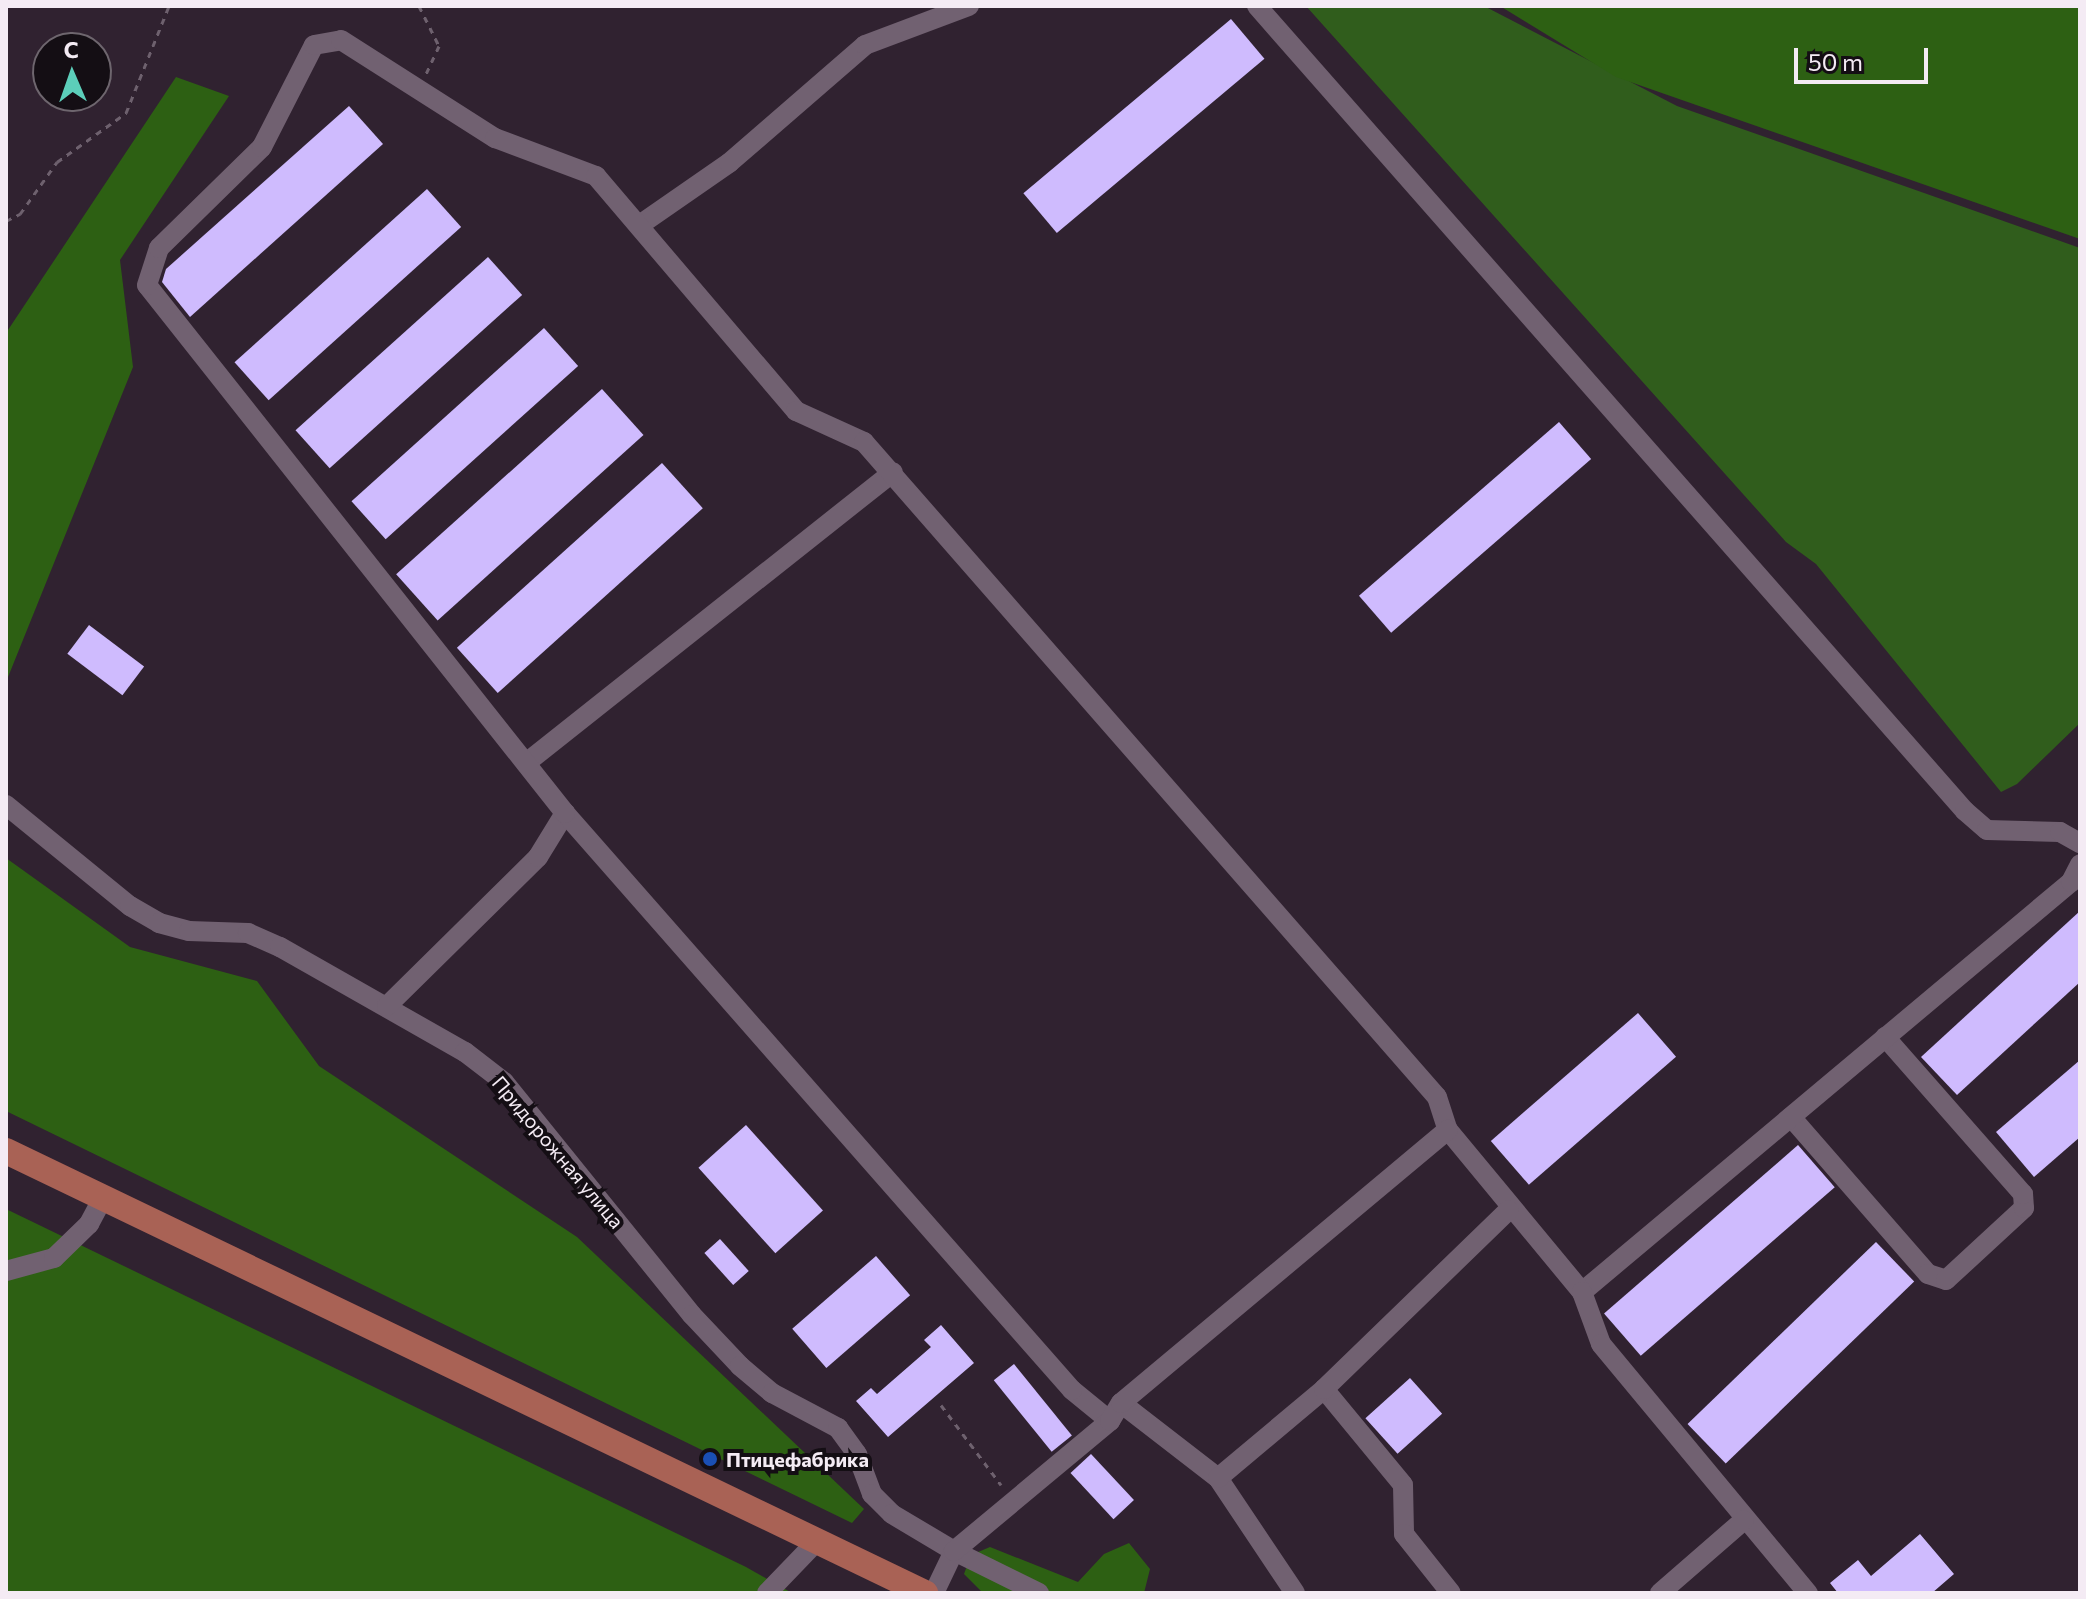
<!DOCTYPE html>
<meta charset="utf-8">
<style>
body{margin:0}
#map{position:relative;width:2086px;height:1599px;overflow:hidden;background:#302230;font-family:Commissioner,sans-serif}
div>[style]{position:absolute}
.green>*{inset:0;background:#305d1c}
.forest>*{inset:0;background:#2d6013}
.building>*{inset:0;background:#cfbbfe;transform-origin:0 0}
.path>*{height:3px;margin-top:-1.5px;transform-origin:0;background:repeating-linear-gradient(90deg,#6e616e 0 6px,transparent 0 12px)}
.minor>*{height:20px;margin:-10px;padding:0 10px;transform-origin:10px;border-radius:10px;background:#716171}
.major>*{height:26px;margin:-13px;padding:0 13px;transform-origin:13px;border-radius:13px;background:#a96255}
.dots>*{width:22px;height:22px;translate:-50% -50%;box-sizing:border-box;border:4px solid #140e14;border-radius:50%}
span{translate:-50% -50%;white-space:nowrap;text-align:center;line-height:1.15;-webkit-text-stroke:8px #140e14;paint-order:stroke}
.street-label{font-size:20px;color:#f4ebf4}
.poi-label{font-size:20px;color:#f4ebf4;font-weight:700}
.left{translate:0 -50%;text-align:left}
.frame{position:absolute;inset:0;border:8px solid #f4ebf4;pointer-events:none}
.north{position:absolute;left:32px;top:32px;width:80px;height:80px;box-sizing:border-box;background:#140e14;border:2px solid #6e666e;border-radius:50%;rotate:358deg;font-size:22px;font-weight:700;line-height:32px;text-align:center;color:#f4ebf4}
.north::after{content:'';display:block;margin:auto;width:28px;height:36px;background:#5cceba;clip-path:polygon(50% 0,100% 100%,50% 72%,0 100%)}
.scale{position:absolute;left:1794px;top:48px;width:134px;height:36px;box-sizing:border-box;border:4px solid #f4ebf4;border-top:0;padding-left:10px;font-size:24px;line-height:28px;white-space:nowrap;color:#f4ebf4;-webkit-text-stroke:6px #140e14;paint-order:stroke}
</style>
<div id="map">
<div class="green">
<div style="clip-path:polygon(1306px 6px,1484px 6px,1677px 106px,2080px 248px,2080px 723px,2017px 784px,2001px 792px,1816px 564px,1786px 542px)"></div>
</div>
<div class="forest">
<div style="clip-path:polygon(1500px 6px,2080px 6px,2080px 239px,1616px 77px)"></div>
<div style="clip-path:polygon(176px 77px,229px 96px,120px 260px,133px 367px,6px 682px,6px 333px)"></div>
<div style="clip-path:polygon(6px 858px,130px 947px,257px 981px,319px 1066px,577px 1237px,864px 1509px,852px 1523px,6px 1111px)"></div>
<div style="clip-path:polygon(6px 1209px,746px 1567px,792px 1593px,6px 1593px)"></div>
<div style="clip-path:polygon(1129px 1543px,1150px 1569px,1144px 1593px,983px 1593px,964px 1574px,971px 1555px,990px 1547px,1078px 1582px,1104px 1554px)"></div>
</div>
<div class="building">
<div style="left:1231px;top:19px;width:52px;height:271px;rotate:50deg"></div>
<div style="clip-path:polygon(349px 106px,383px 144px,190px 317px,162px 282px,166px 269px)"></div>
<div style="left:427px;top:189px;width:51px;height:259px;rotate:48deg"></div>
<div style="left:488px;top:257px;width:51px;height:259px;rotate:48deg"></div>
<div style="left:544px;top:328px;width:51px;height:259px;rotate:48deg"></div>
<div style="left:602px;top:389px;width:62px;height:277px;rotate:48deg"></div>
<div style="left:1559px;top:422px;width:49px;height:265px;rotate:49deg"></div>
<div style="left:662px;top:463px;width:61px;height:276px;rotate:48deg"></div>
<div style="left:89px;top:625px;width:69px;height:36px;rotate:37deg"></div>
<div style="clip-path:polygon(2080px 911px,2080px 982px,1957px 1095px,1921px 1057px)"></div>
<div style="left:1638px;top:1013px;width:58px;height:195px;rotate:49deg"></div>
<div style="clip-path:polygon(2080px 1060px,2080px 1137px,2034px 1177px,1996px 1132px)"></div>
<div style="left:746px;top:1125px;width:115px;height:64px;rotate:48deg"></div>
<div style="left:1798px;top:1145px;width:56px;height:257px;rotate:49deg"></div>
<div style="left:720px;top:1239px;width:43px;height:21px;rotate:48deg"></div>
<div style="left:1876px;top:1242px;width:55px;height:262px;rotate:46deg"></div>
<div style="left:876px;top:1256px;width:52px;height:111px;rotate:49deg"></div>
<div style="clip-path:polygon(941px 1325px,974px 1363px,888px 1437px,856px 1401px,871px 1388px,877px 1394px,931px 1347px,924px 1340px)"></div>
<div style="left:1014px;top:1364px;width:92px;height:26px;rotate:51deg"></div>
<div style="left:1410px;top:1378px;width:48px;height:60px;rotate:48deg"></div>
<div style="left:1091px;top:1454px;width:63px;height:28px;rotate:47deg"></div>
<div style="clip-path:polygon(1920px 1534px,1954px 1574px,1932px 1593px,1838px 1593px,1830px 1583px,1858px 1560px,1871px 1576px)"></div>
</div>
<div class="path">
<div style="left:419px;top:6px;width:45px;rotate:63.4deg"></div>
<div style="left:439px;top:46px;width:31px;rotate:115deg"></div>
<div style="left:6px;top:221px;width:16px;rotate:-27deg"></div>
<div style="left:20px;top:214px;width:64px;rotate:-54.6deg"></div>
<div style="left:57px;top:162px;width:85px;rotate:-35.4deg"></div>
<div style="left:126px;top:113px;width:115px;rotate:-68.1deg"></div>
<div style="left:941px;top:1405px;width:100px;rotate:53.1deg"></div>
</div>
<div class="minor">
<div style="left:1257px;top:6px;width:1072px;rotate:48.67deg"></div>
<div style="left:1965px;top:811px;width:29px;rotate:41deg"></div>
<div style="left:1987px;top:830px;width:73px;rotate:1.6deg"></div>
<div style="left:2060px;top:832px;width:23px;rotate:29deg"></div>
<div style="left:641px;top:224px;width:107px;rotate:-34.7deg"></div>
<div style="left:729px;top:163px;width:180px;rotate:-40.9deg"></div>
<div style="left:865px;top:45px;width:111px;rotate:-20.6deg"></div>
<div style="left:526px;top:763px;width:468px;rotate:-38.4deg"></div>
<div style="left:6px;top:805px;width:160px;rotate:39.2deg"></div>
<div style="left:130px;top:906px;width:34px;rotate:30deg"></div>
<div style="left:159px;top:923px;width:31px;rotate:15deg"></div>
<div style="left:189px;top:931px;width:59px;rotate:1.9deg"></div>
<div style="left:248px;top:933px;width:35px;rotate:24deg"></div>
<div style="left:280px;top:947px;width:213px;rotate:29.6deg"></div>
<div style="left:465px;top:1052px;width:49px;rotate:37.6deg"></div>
<div style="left:504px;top:1082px;width:299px;rotate:51.1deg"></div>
<div style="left:692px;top:1315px;width:70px;rotate:46.7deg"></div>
<div style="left:740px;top:1366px;width:42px;rotate:40.2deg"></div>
<div style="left:772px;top:1393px;width:75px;rotate:27.9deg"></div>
<div style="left:838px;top:1428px;width:32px;rotate:54deg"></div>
<div style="left:857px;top:1454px;width:43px;rotate:69.4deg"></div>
<div style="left:872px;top:1494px;width:28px;rotate:45deg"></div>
<div style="left:892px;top:1514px;width:72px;rotate:30.8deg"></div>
<div style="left:954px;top:1551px;width:47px;rotate:115.5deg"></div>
<div style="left:387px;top:1006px;width:212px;rotate:-44.6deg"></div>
<div style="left:538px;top:857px;width:52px;rotate:-58.5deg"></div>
<div style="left:1791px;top:1117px;width:208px;rotate:48.9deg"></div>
<div style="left:1928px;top:1274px;width:19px;rotate:18deg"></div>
<div style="left:1946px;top:1280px;width:106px;rotate:-42.7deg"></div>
<div style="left:2024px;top:1208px;width:14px;rotate:-94deg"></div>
<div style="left:2023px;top:1194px;width:209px;rotate:-131.3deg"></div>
<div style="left:6px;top:1271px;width:50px;rotate:-15.2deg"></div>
<div style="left:54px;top:1258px;width:49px;rotate:-44.2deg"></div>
<div style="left:89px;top:1224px;width:30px;rotate:-62deg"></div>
<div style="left:1582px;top:1292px;width:638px;rotate:-39.98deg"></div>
<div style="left:2071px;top:882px;width:20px;rotate:-63deg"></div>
<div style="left:1324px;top:1389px;width:124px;rotate:50.5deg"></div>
<div style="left:1403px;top:1485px;width:49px;rotate:88.8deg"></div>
<div style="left:1404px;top:1534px;width:75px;rotate:51.5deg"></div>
<div style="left:1121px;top:1403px;width:123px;rotate:37.7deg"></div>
<div style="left:1218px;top:1478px;width:138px;rotate:56.2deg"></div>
<div style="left:1110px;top:1421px;width:49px;rotate:-140.8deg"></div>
<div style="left:1072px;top:1390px;width:768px;rotate:-131.31deg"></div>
<div style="left:565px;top:813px;width:673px;rotate:-128.37deg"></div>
<div style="left:147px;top:285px;width:39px;rotate:-72deg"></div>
<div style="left:159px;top:248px;width:144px;rotate:-44.4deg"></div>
<div style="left:262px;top:147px;width:114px;rotate:-63deg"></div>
<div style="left:314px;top:45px;width:27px;rotate:-10deg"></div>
<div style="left:341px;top:40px;width:183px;rotate:32.5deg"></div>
<div style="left:495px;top:138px;width:108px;rotate:20.6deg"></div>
<div style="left:596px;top:176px;width:309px;rotate:49.6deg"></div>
<div style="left:796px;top:411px;width:75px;rotate:24.5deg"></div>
<div style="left:864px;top:442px;width:870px;rotate:48.82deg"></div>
<div style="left:1437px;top:1097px;width:35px;rotate:72deg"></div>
<div style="left:1448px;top:1130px;width:210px;rotate:50.4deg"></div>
<div style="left:1582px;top:1292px;width:55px;rotate:69.9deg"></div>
<div style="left:1601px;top:1344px;width:324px;rotate:50.3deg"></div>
<div style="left:1218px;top:1478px;width:138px;rotate:-40deg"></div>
<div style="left:1324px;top:1389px;width:257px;rotate:-44.1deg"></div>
<div style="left:767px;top:1593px;width:72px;rotate:-46.1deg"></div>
<div style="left:1039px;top:1593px;width:95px;rotate:-153.7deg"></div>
<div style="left:954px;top:1551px;width:203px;rotate:-39.8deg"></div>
<div style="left:1110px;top:1421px;width:21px;rotate:-59deg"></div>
<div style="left:1121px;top:1403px;width:426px;rotate:-39.9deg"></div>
<div style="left:1660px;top:1593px;width:111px;rotate:-41deg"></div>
</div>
<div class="major">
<div style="left:6px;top:1151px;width:1020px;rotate:25.69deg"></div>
</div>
<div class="dots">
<div style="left:710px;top:1459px;background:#1a4fb4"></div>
</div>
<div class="street-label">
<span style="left:558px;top:1152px;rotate:50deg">Придорожная улица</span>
</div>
<div class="poi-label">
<span class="left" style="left:726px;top:1459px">Птицефабрика</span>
</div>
<div class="frame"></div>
<div class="north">С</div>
<div class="scale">50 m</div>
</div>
